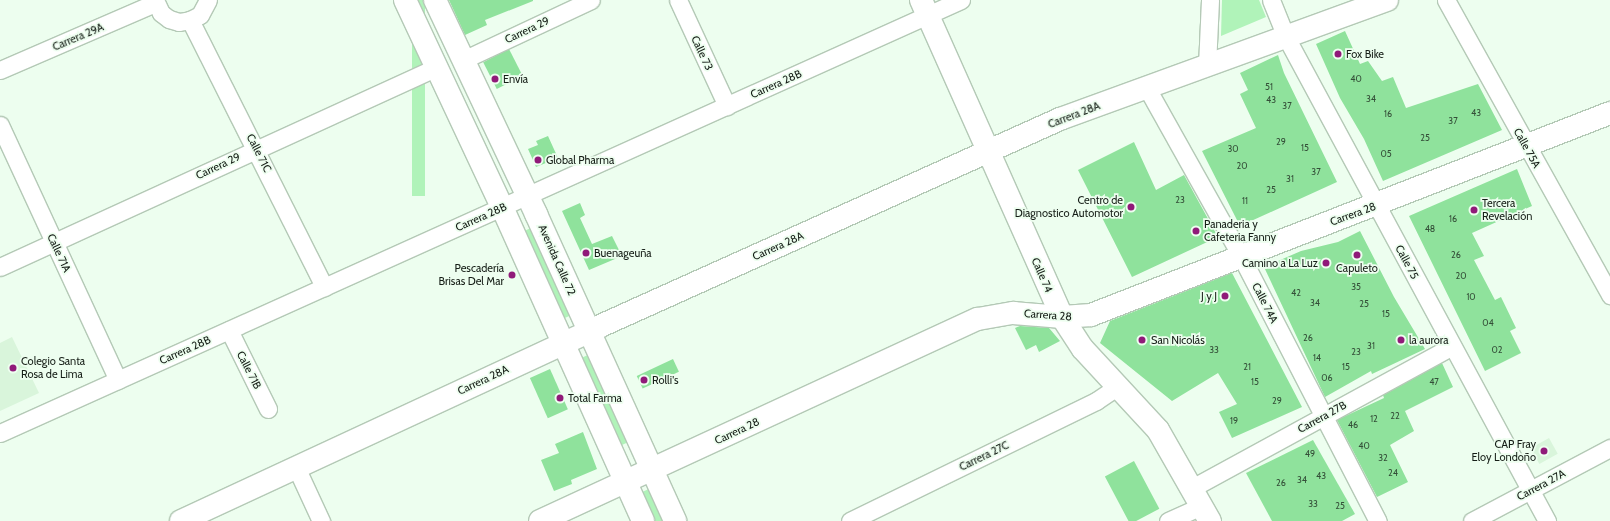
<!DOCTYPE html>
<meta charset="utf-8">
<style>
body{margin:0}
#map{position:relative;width:1610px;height:521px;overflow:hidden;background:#edfeef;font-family:Cabin,sans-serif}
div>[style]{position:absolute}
.built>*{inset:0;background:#d9f5db;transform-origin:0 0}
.green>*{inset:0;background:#b0f3b9;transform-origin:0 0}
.building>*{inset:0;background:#8fe29c;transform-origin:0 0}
.roads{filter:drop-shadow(1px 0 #b4c9b6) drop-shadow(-1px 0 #b4c9b6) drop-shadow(0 1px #b4c9b6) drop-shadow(0 -1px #b4c9b6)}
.street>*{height:17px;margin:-8.5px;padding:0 8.5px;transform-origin:8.5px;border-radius:8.5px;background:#fff}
.secondary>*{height:22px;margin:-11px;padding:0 11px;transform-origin:11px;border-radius:11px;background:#fff}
.dots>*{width:11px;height:11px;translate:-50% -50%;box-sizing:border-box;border:2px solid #edfeef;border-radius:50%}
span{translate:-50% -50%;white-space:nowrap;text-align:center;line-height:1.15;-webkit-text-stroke:3.5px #edfeef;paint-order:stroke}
.number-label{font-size:9px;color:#344f38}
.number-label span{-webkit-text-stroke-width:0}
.street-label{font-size:11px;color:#161e17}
.poi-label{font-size:11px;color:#161e17}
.left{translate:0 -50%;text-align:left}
.right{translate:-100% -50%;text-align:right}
</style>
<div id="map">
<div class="built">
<div style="clip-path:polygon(12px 337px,39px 393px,0 411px,0 343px)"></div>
<div style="left:1549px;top:438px;width:18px;height:21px;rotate:61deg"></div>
</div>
<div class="green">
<div style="left:412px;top:0;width:13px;height:196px"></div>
<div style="clip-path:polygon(1222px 0,1259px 0,1266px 17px,1221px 36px)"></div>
<div style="left:533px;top:227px;width:96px;height:12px;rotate:65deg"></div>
<div style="left:590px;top:354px;width:96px;height:12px;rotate:65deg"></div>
<div style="clip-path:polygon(651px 488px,665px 521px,653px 521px,640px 493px)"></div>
</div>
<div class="building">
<div style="clip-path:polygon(449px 0,533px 0,533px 1px,485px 20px,487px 25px,465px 35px)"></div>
<div style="clip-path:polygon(1345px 31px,1360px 64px,1368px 61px,1382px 81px,1393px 77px,1406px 108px,1478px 84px,1502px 130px,1383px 181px,1364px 139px,1340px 98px,1316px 44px)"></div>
<div style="left:509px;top:49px;width:30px;height:29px;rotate:63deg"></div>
<div style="clip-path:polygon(1278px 55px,1284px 73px,1337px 182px,1240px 226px,1202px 151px,1256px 128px,1240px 94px,1248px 90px,1240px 73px)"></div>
<div style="clip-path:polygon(548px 136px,558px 158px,536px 167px,528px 149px,538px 145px,536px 141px)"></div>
<div style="clip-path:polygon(1134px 142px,1156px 190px,1184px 175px,1218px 237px,1132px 277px,1078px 170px)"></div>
<div style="clip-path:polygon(1517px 169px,1532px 206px,1472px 233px,1484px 256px,1474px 260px,1495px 300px,1501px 297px,1516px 328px,1510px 331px,1521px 353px,1485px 371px,1409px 216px)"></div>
<div style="clip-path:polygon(580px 203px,585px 215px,580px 218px,592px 244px,612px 236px,622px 256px,589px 270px,562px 211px)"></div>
<div style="clip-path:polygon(1360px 231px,1394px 297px,1425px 349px,1372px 374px,1371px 371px,1325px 397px,1264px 267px,1301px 251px,1338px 242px)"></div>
<div style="clip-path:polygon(1232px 273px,1302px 407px,1232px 438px,1219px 412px,1237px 404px,1218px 373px,1172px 401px,1100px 343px,1110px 321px)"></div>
<div style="clip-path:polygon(1020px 326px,1049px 328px,1060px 341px,1039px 352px,1036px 345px,1026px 350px,1015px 328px)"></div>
<div style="left:673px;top:359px;width:14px;height:40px;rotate:65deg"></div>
<div style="clip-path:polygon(1442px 363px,1453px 387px,1405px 411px,1414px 431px,1390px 445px,1408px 482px,1377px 497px,1337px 420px,1384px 398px,1383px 395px)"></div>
<div style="left:550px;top:369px;width:44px;height:22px;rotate:66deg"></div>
<div style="clip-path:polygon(583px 432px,597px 469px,571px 480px,572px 484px,554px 491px,541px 460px,559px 453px,555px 444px)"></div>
<div style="clip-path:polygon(1313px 440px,1355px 514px,1342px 521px,1272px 521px,1246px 473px)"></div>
<div style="left:1134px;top:461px;width:54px;height:33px;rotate:62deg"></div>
</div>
<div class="roads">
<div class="street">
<div style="left:155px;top:0;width:14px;rotate:65deg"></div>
<div style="left:161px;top:13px;width:10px;rotate:37deg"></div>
<div style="left:169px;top:19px;width:10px;rotate:17deg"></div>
<div style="left:179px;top:22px;width:11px;rotate:-10deg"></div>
<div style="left:190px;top:20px;width:11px;rotate:-27deg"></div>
<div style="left:200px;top:15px;width:17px;rotate:-62deg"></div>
<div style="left:678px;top:0;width:117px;rotate:65.2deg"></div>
<div style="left:1271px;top:0;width:40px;rotate:68deg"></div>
<div style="left:1286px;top:37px;width:550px;rotate:61.66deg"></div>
<div style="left:1446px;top:0;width:338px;rotate:60.9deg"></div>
<div style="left:190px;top:20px;width:299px;rotate:63.3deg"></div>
<div style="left:463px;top:60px;width:141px;rotate:-25.1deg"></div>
<div style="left:1207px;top:66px;width:66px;rotate:-87.4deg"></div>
<div style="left:0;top:70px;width:169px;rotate:-23.4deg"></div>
<div style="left:1147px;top:88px;width:193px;rotate:60.8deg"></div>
<div style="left:1241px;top:256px;width:298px;rotate:62.7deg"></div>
<div style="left:0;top:125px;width:281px;rotate:65.2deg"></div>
<div style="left:0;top:267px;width:480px;rotate:-24.6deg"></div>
<div style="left:229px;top:330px;width:88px;rotate:63.7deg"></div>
<div style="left:0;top:433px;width:1054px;rotate:-24.26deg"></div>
<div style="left:296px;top:467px;width:60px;rotate:65.2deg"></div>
<div style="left:1192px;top:488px;width:296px;rotate:-28.6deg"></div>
<div style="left:850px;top:521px;width:274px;rotate:-26deg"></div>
<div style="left:1096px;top:401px;width:25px;rotate:-34deg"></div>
<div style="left:1168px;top:521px;width:36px;rotate:-24deg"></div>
<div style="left:1472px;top:521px;width:156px;rotate:-27.9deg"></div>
</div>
<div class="secondary">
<div style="left:405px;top:0;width:229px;rotate:64.9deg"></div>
<div style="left:502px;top:207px;width:344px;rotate:65.8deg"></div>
<div style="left:435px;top:0;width:237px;rotate:64.7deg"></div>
<div style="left:536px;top:214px;width:337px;rotate:65.6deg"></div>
<div style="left:921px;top:0;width:347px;rotate:66deg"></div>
<div style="left:1062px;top:317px;width:38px;rotate:57deg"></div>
<div style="left:1083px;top:349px;width:110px;rotate:47.2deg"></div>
<div style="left:1158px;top:430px;width:105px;rotate:60.3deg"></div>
<div style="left:181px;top:521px;width:460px;rotate:-24.9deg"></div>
<div style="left:598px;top:327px;width:507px;rotate:-24.24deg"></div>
<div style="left:1060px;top:119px;width:348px;rotate:-20deg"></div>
<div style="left:540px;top:521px;width:482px;rotate:-24.8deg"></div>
<div style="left:978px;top:319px;width:36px;rotate:-10deg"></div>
<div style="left:1013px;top:313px;width:49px;rotate:4.7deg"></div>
<div style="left:1062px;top:317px;width:29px;rotate:-4deg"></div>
<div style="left:1091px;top:315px;width:557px;rotate:-21.27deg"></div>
</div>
</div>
<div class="dots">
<div style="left:1338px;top:54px;background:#901a79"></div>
<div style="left:495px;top:79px;background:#901a79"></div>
<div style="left:538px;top:160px;background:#901a79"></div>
<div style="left:1131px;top:207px;background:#901a79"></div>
<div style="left:1474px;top:210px;background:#901a79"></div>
<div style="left:1196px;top:231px;background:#901a79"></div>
<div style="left:586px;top:253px;background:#901a79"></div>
<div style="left:1357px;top:255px;background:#901a79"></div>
<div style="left:1326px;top:263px;background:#901a79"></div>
<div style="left:512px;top:275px;background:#901a79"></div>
<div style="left:1225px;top:296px;background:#901a79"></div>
<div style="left:1142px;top:340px;background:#901a79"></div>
<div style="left:1401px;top:340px;background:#901a79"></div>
<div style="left:13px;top:368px;background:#901a79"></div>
<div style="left:644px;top:380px;background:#901a79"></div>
<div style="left:560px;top:398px;background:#901a79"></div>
<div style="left:1544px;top:451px;background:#901a79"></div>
</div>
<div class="number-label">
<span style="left:1356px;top:79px">40</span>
<span style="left:1269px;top:87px">51</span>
<span style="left:1371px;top:99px">34</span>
<span style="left:1271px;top:100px">43</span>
<span style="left:1287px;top:106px">37</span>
<span style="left:1476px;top:113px">43</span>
<span style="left:1388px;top:114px">16</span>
<span style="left:1453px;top:121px">37</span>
<span style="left:1425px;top:138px">25</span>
<span style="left:1281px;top:142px">29</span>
<span style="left:1305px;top:148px">15</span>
<span style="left:1233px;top:149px">30</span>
<span style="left:1386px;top:154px">05</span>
<span style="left:1242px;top:166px">20</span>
<span style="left:1316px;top:172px">37</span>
<span style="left:1290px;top:179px">31</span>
<span style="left:1271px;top:190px">25</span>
<span style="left:1180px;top:200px">23</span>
<span style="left:1245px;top:201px">11</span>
<span style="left:1453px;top:219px">16</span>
<span style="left:1430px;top:229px">48</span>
<span style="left:1456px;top:255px">26</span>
<span style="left:1461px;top:276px">20</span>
<span style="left:1356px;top:287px">35</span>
<span style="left:1296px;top:293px">42</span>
<span style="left:1471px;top:297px">10</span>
<span style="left:1315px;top:303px">34</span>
<span style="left:1364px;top:304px">25</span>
<span style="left:1386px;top:314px">15</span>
<span style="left:1488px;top:323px">04</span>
<span style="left:1308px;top:338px">26</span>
<span style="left:1371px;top:346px">31</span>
<span style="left:1214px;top:350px">33</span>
<span style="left:1497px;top:350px">02</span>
<span style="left:1356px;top:352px">23</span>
<span style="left:1317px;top:358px">14</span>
<span style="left:1247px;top:367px">21</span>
<span style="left:1346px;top:367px">15</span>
<span style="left:1327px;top:378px">06</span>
<span style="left:1255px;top:382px">15</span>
<span style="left:1434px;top:382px">47</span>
<span style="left:1277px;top:401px">29</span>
<span style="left:1395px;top:416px">22</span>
<span style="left:1374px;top:419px">12</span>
<span style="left:1234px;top:421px">19</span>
<span style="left:1353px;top:425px">46</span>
<span style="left:1364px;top:446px">40</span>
<span style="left:1310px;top:454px">49</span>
<span style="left:1383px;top:458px">32</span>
<span style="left:1393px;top:473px">24</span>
<span style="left:1321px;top:476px">43</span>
<span style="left:1302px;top:480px">34</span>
<span style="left:1281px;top:483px">26</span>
<span style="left:1313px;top:504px">33</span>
<span style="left:1340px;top:506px">25</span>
</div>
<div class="street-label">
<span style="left:527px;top:30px;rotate:-25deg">Carrera 29</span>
<span style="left:78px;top:37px;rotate:-23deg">Carrera 29A</span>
<span style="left:702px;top:53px;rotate:65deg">Calle 73</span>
<span style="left:776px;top:84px;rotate:-24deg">Carrera 28B</span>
<span style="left:1074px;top:115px;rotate:-21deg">Carrera 28A</span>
<span style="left:1527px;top:148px;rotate:61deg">Calle 75A</span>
<span style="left:259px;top:153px;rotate:63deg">Calle 71C</span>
<span style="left:218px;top:166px;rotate:-25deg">Carrera 29</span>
<span style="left:1353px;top:214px;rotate:-20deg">Carrera 28</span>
<span style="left:481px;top:217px;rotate:-24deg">Carrera 28B</span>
<span style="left:778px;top:246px;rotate:-24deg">Carrera 28A</span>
<span style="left:59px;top:253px;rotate:65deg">Calle 71A</span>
<span style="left:557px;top:260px;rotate:66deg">Avenida Calle 72</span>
<span style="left:1407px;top:262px;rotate:62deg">Calle 75</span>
<span style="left:1042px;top:275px;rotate:66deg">Calle 74</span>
<span style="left:1265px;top:303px;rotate:63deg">Calle 74A</span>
<span style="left:1048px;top:315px;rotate:4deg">Carrera 28</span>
<span style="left:185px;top:350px;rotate:-24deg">Carrera 28B</span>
<span style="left:249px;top:370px;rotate:63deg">Calle 71B</span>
<span style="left:483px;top:380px;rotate:-25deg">Carrera 28A</span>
<span style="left:1322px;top:417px;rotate:-29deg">Carrera 27B</span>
<span style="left:737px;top:431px;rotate:-25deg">Carrera 28</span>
<span style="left:984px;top:456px;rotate:-26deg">Carrera 27C</span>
<span style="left:1541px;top:485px;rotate:-28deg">Carrera 27A</span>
</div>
<div class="poi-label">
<span class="left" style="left:1346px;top:54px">Fox Bike</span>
<span class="left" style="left:503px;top:79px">Envía</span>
<span class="left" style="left:546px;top:160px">Global Pharma</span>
<span class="right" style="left:1123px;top:207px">Centro de<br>Diagnostico Automotor</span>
<span class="left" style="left:1482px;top:210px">Tercera<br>Revelación</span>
<span class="left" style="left:1204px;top:231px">Panaderia y<br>Cafeteria Fanny</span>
<span class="left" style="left:594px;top:253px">Buenageuña</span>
<span class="right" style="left:1318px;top:263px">Camino a La Luz</span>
<span style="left:1357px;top:268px">Capuleto</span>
<span class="right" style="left:504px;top:275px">Pescadería<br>Brisas Del Mar</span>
<span class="right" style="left:1217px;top:296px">J y J</span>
<span class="left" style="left:1151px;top:340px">San Nicolás</span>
<span class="left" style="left:1409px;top:340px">la aurora</span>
<span class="left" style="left:21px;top:368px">Colegio Santa<br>Rosa de Lima</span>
<span class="left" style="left:652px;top:380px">Rolli's</span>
<span class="left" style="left:568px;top:398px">Total Farma</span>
<span class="right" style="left:1536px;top:451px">CAP Fray<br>Eloy Londoño</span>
</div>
</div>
